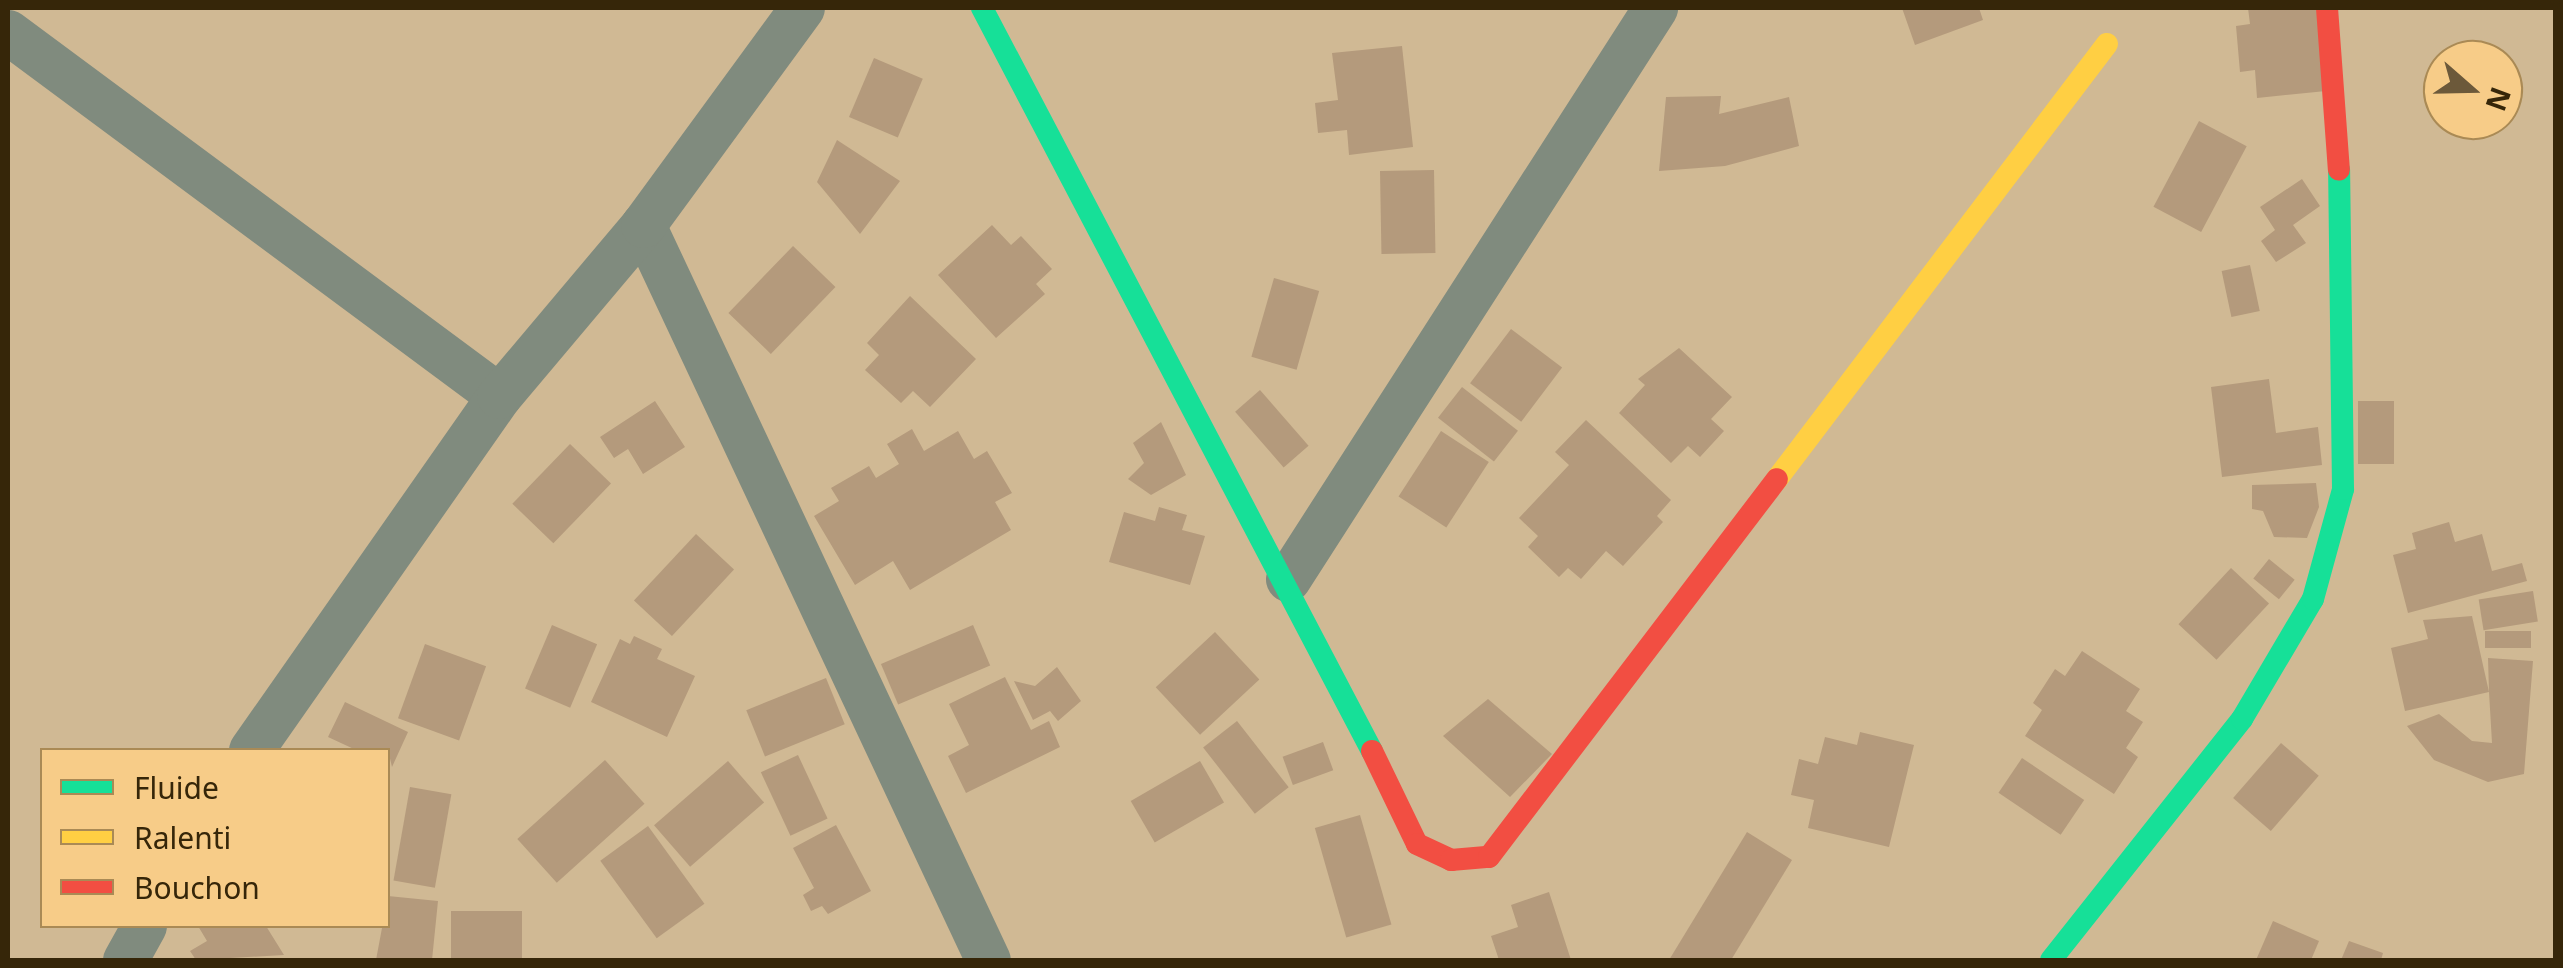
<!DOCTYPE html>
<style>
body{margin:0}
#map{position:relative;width:2563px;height:968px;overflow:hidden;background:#d0b994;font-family:"Noto Sans",sans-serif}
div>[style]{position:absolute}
.building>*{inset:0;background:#b49a7c;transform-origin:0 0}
.street>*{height:45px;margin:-22.5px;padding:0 22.5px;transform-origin:22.5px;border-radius:22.5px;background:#808b7e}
.fast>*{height:22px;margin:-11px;padding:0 11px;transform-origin:11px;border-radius:11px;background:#16e098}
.slow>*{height:22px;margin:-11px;padding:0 11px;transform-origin:11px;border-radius:11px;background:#ffcf43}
.jam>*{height:22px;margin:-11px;padding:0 11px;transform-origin:11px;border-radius:11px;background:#f24e42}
span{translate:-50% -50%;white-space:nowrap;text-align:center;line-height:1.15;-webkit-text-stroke:10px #f7cc88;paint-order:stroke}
.frame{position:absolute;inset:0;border:10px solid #362609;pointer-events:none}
.legend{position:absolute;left:40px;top:748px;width:350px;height:180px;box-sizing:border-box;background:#f7cc88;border:2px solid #aa8a55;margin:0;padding:12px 18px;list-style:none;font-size:30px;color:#362609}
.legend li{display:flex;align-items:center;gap:20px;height:50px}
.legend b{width:50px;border:2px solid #aa8a55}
.north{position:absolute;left:2423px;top:40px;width:100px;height:100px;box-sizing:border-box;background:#f7cc88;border:2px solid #aa8a55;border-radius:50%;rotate:110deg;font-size:28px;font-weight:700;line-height:40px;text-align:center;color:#362609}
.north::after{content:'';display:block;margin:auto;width:35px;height:45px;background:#6c593a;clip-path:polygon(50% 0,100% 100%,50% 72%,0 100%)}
</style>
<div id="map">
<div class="building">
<div style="clip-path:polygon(1902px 8px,1979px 8px,1983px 20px,1915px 45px)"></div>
<div style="clip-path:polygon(2248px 8px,2318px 8px,2326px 91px,2257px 98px,2255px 70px,2240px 72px,2236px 26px,2250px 24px)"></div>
<div style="clip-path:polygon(1402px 46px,1413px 147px,1349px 155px,1347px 130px,1318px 133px,1315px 103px,1338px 100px,1332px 53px)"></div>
<div style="left:874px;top:58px;width:53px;height:64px;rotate:23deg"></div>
<div style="clip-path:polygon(1721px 96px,1719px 114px,1789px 97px,1799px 146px,1725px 166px,1659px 171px,1666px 97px)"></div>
<div style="left:2199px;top:121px;width:54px;height:97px;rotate:28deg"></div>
<div style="clip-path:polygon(837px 140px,900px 181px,860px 234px,817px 182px)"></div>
<div style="left:1434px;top:170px;width:83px;height:54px;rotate:89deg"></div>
<div style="clip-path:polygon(2302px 179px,2320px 206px,2293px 225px,2306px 243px,2276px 262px,2261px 241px,2275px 230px,2260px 207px)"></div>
<div style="clip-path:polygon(992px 225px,1011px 245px,1021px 236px,1052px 269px,1036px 284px,1045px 294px,996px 338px,938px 275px)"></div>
<div style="left:793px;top:246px;width:59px;height:93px;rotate:44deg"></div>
<div style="left:2250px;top:265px;width:47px;height:29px;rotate:78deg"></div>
<div style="left:1274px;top:278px;width:47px;height:82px;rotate:16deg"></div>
<div style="clip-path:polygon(910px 296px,976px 359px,930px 407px,913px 391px,901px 403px,865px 370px,879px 355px,867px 343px)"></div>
<div style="left:1511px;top:329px;width:64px;height:68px;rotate:37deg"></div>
<div style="clip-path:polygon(1679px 348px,1732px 397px,1711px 419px,1724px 431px,1700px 457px,1688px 446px,1671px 463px,1619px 413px,1645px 385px,1638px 379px)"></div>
<div style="clip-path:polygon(2269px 379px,2276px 433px,2318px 427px,2322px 465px,2222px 477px,2211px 387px)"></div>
<div style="left:1462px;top:387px;width:71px;height:39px;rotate:38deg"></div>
<div style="left:1260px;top:390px;width:74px;height:33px;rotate:49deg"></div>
<div style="clip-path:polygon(655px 401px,685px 447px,643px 474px,628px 449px,614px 458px,600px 437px)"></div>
<div style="left:2358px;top:401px;width:36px;height:63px"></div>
<div style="clip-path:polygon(1586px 420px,1671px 500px,1657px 516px,1663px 522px,1623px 566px,1606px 551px,1581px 579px,1568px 568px,1559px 577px,1528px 547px,1538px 536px,1519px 518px,1569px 465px,1555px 452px)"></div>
<div style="clip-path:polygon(1161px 422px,1186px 475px,1151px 495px,1128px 479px,1144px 463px,1133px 443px)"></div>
<div style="clip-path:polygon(912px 429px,924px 451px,958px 431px,974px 459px,987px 451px,1012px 493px,995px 502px,1011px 530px,910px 590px,893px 561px,855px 585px,814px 516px,839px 501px,831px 488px,869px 466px,876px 478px,899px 464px,887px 444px)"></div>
<div style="left:1441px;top:431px;width:57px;height:78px;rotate:33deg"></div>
<div style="left:570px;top:444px;width:57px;height:83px;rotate:44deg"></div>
<div style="clip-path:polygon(2316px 483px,2319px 507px,2307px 538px,2274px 537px,2263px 511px,2252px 509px,2252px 485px)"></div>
<div style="clip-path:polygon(1159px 507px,1187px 515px,1182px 530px,1205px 536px,1190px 585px,1109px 562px,1124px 512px,1155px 521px)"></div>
<div style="clip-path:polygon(2449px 522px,2455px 542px,2482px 534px,2492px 571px,2522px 563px,2527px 581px,2408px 613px,2393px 555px,2416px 549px,2412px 533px)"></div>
<div style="left:696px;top:534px;width:52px;height:91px;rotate:43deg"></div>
<div style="left:2269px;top:559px;width:33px;height:25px;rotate:39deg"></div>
<div style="left:2231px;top:568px;width:52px;height:77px;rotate:43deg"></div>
<div style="left:2533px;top:591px;width:31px;height:55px;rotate:81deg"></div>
<div style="clip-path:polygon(2472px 616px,2489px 692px,2488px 658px,2533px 661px,2524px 774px,2488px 782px,2434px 760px,2407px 726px,2439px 714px,2472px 741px,2492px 743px,2489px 692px,2405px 711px,2391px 648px,2428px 639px,2423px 620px)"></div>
<div style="left:552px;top:625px;width:49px;height:69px;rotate:23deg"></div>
<div style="left:973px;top:625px;width:44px;height:100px;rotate:67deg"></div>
<div style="left:2531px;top:631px;width:17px;height:46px;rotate:90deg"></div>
<div style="left:1215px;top:632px;width:65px;height:81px;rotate:47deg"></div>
<div style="clip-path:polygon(634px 636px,662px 649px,657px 659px,695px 676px,667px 737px,591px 702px,620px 639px,630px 644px)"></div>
<div style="left:425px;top:644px;width:65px;height:79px;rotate:20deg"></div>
<div style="clip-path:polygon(2082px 651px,2140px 689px,2126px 711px,2143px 722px,2126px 748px,2138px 757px,2114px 794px,2025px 736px,2042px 710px,2033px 703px,2055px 669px,2065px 676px)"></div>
<div style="clip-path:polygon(1057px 667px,1081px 701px,1058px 721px,1050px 711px,1033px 720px,1014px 681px,1035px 686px)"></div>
<div style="clip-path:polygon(1005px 677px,1031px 730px,1049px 721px,1060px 747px,966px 793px,948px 756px,969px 745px,949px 704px)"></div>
<div style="left:826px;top:678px;width:50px;height:86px;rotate:68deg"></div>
<div style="clip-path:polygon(1488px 699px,1552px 754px,1510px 797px,1443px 736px)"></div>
<div style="clip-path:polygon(345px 702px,408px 732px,392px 767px,388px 750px,356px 750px,328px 737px)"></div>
<div style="left:1237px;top:721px;width:84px;height:43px;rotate:52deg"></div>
<div style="clip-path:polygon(1860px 732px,1914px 745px,1889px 847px,1808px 828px,1814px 800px,1791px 795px,1799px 759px,1818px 764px,1825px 737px,1857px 745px)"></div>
<div style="left:1323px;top:742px;width:30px;height:43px;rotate:70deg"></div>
<div style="left:2281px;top:743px;width:50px;height:73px;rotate:41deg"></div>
<div style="left:798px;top:755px;width:70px;height:41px;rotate:65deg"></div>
<div style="left:2022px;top:758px;width:75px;height:42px;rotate:34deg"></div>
<div style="left:605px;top:760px;width:59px;height:118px;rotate:48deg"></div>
<div style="left:728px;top:761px;width:55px;height:98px;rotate:49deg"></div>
<div style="left:1200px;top:761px;width:48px;height:80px;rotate:60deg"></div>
<div style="left:410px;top:787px;width:42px;height:95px;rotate:10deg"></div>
<div style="left:1360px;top:815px;width:114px;height:47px;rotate:74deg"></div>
<div style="clip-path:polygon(836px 825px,871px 891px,828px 914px,822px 906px,811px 911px,803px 895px,814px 888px,793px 848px)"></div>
<div style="left:648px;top:826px;width:96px;height:59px;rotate:54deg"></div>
<div style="clip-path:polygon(1747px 832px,1792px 860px,1731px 960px,1669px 960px)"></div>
<div style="clip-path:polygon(1549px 892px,1571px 960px,1499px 960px,1491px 936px,1518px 927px,1511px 905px)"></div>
<div style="clip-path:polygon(388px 896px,438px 901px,432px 960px,376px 960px)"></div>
<div style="left:451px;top:911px;width:71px;height:49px"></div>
<div style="clip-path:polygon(2273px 921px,2319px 941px,2311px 960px,2256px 960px)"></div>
<div style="clip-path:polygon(198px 926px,266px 926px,284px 955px,196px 960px,190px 951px,207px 941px)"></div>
<div style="clip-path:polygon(2349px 941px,2383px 953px,2381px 960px,2341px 960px)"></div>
</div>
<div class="street">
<div style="left:8px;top:32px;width:611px;rotate:36.55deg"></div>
<div style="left:643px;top:225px;width:812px;rotate:64.86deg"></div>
<div style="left:1288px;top:579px;width:679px;rotate:-57.27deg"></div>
<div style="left:251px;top:750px;width:432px;rotate:-55deg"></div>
<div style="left:499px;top:396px;width:224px;rotate:-49.9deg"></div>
<div style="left:643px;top:225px;width:269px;rotate:-53.8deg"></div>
<div style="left:125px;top:960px;width:39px;rotate:-61deg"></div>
</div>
<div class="fast">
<div style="left:982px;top:8px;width:839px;rotate:62.31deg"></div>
<div style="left:2051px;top:960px;width:308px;rotate:-51.6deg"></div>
<div style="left:2242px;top:719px;width:139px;rotate:-59.4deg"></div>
<div style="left:2313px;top:599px;width:114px;rotate:-74.7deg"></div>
<div style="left:2343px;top:489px;width:319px;rotate:-90.7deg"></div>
</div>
<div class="slow">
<div style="left:1777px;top:479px;width:546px;rotate:-52.82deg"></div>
</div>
<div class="jam">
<div style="left:2327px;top:8px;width:162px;rotate:85.8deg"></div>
<div style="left:1372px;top:751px;width:103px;rotate:64.2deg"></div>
<div style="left:1417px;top:844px;width:38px;rotate:25deg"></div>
<div style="left:1451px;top:860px;width:38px;rotate:-5deg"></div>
<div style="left:1489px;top:857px;width:475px;rotate:-52.7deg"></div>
</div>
<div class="frame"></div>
<ul class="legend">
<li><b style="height:12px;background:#16e098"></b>Fluide</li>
<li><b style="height:12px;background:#ffcf43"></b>Ralenti</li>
<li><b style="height:12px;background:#f24e42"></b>Bouchon</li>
</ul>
<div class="north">N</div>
</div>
